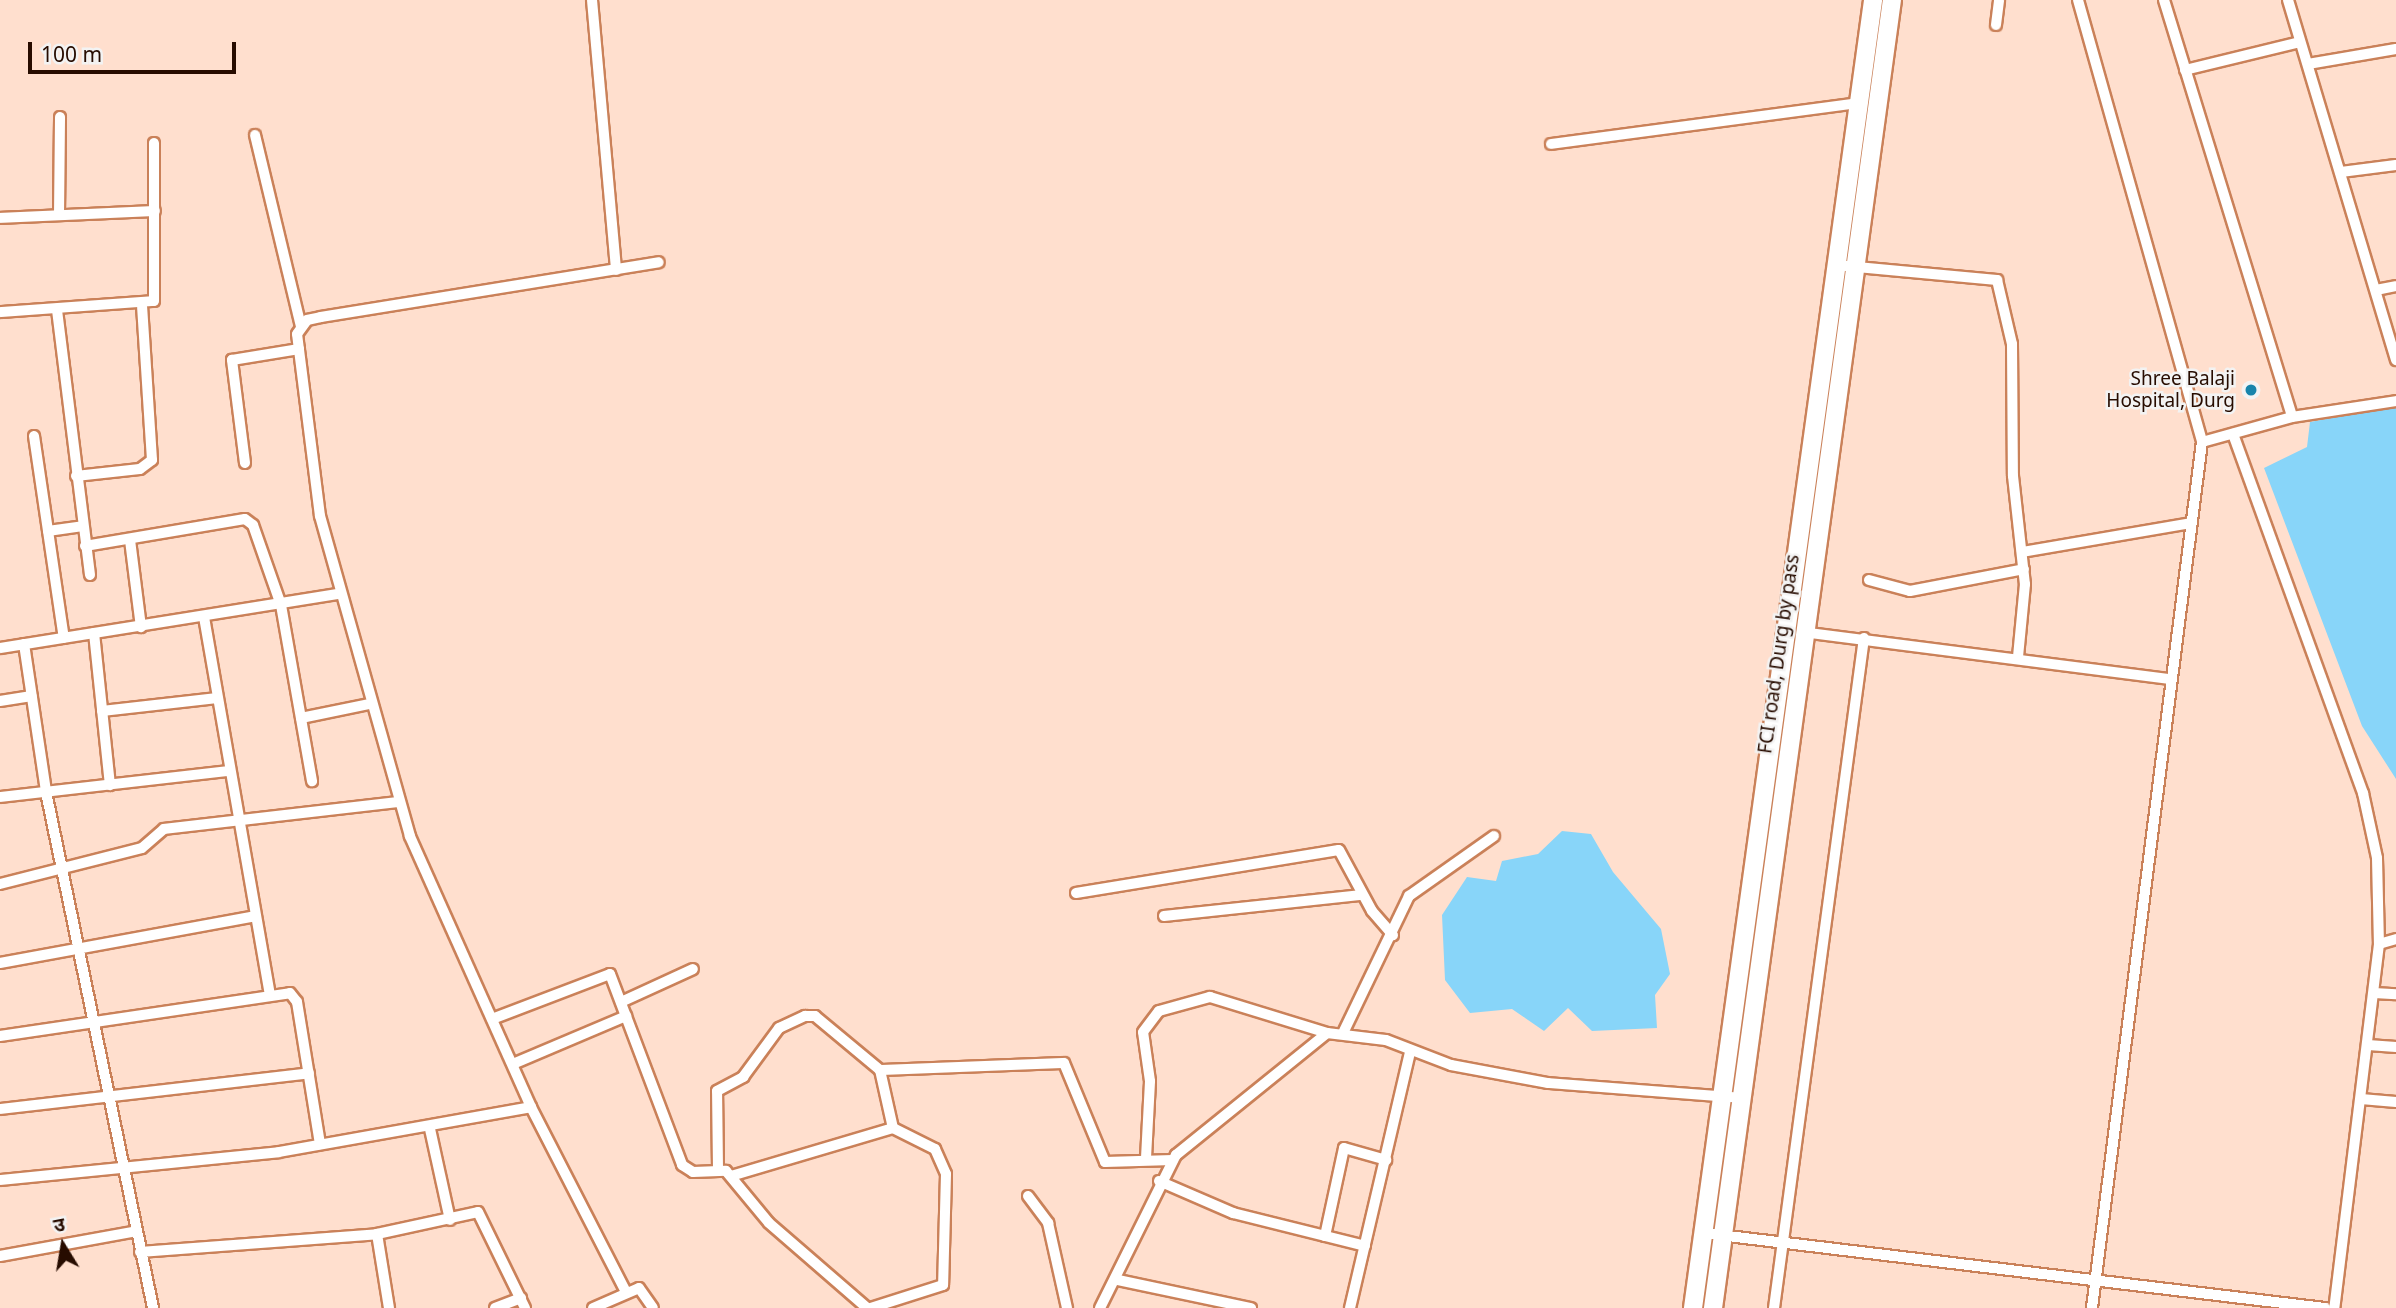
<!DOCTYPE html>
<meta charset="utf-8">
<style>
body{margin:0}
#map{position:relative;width:2396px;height:1308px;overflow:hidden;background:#ffdfce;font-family:"Noto Sans","Noto Sans Devanagari",sans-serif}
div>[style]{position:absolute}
.water>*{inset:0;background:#88d5f9}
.roads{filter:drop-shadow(2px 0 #ca8159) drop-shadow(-2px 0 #ca8159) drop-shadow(0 2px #ca8159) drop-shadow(0 -2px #ca8159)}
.minor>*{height:10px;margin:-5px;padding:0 5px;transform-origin:5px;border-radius:5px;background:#fff}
.primary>*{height:18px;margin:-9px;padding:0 9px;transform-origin:9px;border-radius:9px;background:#fff}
.dots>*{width:19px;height:19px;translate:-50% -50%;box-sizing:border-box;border:4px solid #f3f3f3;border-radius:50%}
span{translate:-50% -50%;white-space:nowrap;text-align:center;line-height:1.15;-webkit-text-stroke:5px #f3f3f3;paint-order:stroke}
.poi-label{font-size:19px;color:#270c00}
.right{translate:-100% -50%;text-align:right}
.street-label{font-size:19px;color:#270c00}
.north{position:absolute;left:28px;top:1210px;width:70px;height:70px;-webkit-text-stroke:5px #f3f3f3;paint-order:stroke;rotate:349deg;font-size:19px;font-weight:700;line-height:28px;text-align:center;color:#270c00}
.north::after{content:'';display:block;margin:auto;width:24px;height:32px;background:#270c00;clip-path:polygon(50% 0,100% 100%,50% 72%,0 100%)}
.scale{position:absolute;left:28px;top:42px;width:208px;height:32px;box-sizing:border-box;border:4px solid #270c00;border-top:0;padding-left:9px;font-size:21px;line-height:24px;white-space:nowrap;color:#270c00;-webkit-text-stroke:5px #f3f3f3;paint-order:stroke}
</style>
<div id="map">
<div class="water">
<div style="clip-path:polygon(2396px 406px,2396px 779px,2362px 726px,2264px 468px,2307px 447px,2310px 422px)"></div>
<div style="clip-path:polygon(1562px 831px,1591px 834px,1613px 872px,1661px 929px,1670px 974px,1655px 995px,1657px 1028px,1592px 1031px,1568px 1008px,1544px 1031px,1512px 1009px,1470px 1013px,1445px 980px,1442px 915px,1467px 877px,1496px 881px,1502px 861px,1538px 854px)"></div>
</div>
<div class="roads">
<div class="minor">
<div style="left:592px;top:0;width:271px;rotate:84.9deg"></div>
<div style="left:2078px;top:0;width:459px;rotate:74.3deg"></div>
<div style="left:2202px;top:442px;width:873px;rotate:97.24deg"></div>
<div style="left:2164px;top:0;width:436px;rotate:72.9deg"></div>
<div style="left:2288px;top:0;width:376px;rotate:73.3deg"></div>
<div style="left:1996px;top:25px;width:25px;rotate:-83deg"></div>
<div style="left:2308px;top:64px;width:89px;rotate:-9.7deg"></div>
<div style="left:2185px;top:70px;width:118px;rotate:-13.7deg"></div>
<div style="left:255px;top:135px;width:196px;rotate:76.5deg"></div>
<div style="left:1551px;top:144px;width:310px;rotate:-7.6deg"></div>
<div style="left:2341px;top:172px;width:55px;rotate:-7.3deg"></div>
<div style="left:59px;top:215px;width:98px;rotate:-89.4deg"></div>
<div style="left:0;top:218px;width:155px;rotate:-2.6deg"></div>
<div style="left:1835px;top:265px;width:163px;rotate:5.3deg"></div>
<div style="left:1997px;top:280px;width:66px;rotate:76.8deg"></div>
<div style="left:2012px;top:344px;width:132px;rotate:89.6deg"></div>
<div style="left:2013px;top:476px;width:109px;rotate:83.7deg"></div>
<div style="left:2025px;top:584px;width:73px;rotate:95.5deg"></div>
<div style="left:2376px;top:290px;width:20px;rotate:-11deg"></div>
<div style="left:57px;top:310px;width:267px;rotate:82.9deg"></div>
<div style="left:0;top:312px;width:154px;rotate:-4.1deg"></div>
<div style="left:154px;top:301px;width:158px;rotate:-90deg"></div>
<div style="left:2233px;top:434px;width:382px;rotate:70.1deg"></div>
<div style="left:2363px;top:793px;width:66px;rotate:77.8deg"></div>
<div style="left:2377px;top:858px;width:86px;rotate:88.7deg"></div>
<div style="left:2379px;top:944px;width:367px;rotate:97deg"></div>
<div style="left:34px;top:436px;width:204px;rotate:81.6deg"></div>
<div style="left:2202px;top:442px;width:93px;rotate:-15.5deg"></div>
<div style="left:2292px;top:417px;width:105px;rotate:-8.7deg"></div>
<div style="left:245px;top:463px;width:104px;rotate:-97.2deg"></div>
<div style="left:232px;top:360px;width:68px;rotate:-9.3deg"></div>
<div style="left:76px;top:476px;width:64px;rotate:-6.2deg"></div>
<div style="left:140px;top:469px;width:15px;rotate:-37deg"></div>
<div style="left:152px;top:460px;width:153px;rotate:-93.7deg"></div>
<div style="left:48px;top:531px;width:35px;rotate:-8deg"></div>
<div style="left:130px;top:540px;width:88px;rotate:82.8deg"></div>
<div style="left:85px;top:546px;width:162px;rotate:-9.6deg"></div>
<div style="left:245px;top:519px;width:10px;rotate:37deg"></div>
<div style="left:253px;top:525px;width:85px;rotate:70.7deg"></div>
<div style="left:281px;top:605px;width:179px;rotate:80deg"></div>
<div style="left:2022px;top:552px;width:172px;rotate:-9.7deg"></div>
<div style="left:1869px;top:580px;width:42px;rotate:15deg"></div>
<div style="left:1910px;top:591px;width:116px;rotate:-10.9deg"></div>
<div style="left:204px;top:617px;width:384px;rotate:80.1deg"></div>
<div style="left:1802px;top:632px;width:372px;rotate:7.3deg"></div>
<div style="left:94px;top:633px;width:153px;rotate:84deg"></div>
<div style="left:24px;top:644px;width:150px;rotate:81.5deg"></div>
<div style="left:46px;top:792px;width:527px;rotate:78.28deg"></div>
<div style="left:0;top:648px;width:343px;rotate:-9.1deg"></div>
<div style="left:0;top:701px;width:32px;rotate:-9deg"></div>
<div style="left:102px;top:711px;width:116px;rotate:-6.4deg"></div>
<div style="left:301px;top:718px;width:69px;rotate:-11.6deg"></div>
<div style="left:0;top:797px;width:230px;rotate:-6.5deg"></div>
<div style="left:0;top:884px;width:146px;rotate:-14.2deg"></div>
<div style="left:142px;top:848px;width:29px;rotate:-41deg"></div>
<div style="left:164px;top:829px;width:237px;rotate:-6.6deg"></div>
<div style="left:1076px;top:893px;width:266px;rotate:-9.3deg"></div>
<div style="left:1339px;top:850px;width:69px;rotate:61.6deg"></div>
<div style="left:1372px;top:911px;width:32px;rotate:49deg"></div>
<div style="left:1164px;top:916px;width:199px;rotate:-6.1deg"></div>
<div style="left:2379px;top:944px;width:18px;rotate:-16deg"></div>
<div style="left:0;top:963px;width:259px;rotate:-10.4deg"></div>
<div style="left:2374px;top:993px;width:22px;rotate:3deg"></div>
<div style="left:621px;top:1002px;width:79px;rotate:-24.6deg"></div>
<div style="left:492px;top:1019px;width:126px;rotate:-20.9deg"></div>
<div style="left:610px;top:974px;width:204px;rotate:69.3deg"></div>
<div style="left:682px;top:1165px;width:13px;rotate:32deg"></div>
<div style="left:693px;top:1172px;width:33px;rotate:-2deg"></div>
<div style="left:726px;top:1171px;width:67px;rotate:50.4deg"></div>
<div style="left:769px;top:1223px;width:130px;rotate:40.9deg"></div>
<div style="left:1344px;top:1031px;width:150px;rotate:-64.3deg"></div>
<div style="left:1409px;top:896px;width:104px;rotate:-35.2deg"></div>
<div style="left:0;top:1036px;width:293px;rotate:-8.4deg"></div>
<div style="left:290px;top:993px;width:11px;rotate:52deg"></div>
<div style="left:297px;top:1002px;width:144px;rotate:80.8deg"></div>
<div style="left:2368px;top:1045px;width:28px;rotate:4deg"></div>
<div style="left:513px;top:1064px;width:123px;rotate:-23deg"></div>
<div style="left:880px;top:1070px;width:184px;rotate:-2.2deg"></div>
<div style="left:1064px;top:1063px;width:107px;rotate:67.5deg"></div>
<div style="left:1105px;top:1162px;width:68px;rotate:-1.7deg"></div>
<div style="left:2361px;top:1099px;width:35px;rotate:5deg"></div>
<div style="left:0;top:1109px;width:311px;rotate:-6.6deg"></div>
<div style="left:430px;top:1129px;width:93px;rotate:77.6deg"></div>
<div style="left:1146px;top:1158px;width:77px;rotate:-87deg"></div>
<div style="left:1150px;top:1081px;width:49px;rotate:-98.1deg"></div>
<div style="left:1143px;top:1032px;width:26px;rotate:-53deg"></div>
<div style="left:1159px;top:1011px;width:53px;rotate:-15.4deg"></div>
<div style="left:1210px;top:997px;width:122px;rotate:17.1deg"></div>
<div style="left:718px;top:1169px;width:78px;rotate:-90.7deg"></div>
<div style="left:717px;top:1091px;width:30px;rotate:-28deg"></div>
<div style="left:743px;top:1077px;width:61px;rotate:-53.7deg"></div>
<div style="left:779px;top:1028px;width:29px;rotate:-25deg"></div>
<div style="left:805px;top:1016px;width:10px"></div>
<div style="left:815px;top:1016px;width:85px;rotate:39.7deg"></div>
<div style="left:880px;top:1070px;width:59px;rotate:77.4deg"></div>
<div style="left:731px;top:1176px;width:169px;rotate:-16.5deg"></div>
<div style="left:893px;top:1128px;width:47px;rotate:26.6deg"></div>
<div style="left:935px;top:1149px;width:27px;rotate:66deg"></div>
<div style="left:946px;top:1174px;width:111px;rotate:91.5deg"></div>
<div style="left:943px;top:1285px;width:76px;rotate:162.3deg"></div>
<div style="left:0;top:1180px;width:280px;rotate:-5.7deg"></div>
<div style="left:279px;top:1152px;width:256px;rotate:-10.1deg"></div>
<div style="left:1159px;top:1181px;width:81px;rotate:23.4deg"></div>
<div style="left:1233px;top:1213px;width:136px;rotate:14deg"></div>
<div style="left:1028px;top:1196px;width:34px;rotate:53deg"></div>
<div style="left:1048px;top:1223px;width:87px;rotate:77.4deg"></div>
<div style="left:1703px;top:1233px;width:627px;rotate:6.88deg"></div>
<div style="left:377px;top:1234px;width:75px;rotate:80.8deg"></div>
<div style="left:1325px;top:1236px;width:90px;rotate:-77.8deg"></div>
<div style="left:1344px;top:1148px;width:44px;rotate:15.9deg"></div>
<div style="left:140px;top:1252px;width:238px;rotate:-4.3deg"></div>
<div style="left:377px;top:1234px;width:103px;rotate:-12.3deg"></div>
<div style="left:478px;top:1212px;width:107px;rotate:63.9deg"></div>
<div style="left:0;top:1256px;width:139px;rotate:-10.3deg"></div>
<div style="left:1118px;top:1280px;width:136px;rotate:11.9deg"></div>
<div style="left:626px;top:1292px;width:208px;rotate:-117.2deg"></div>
<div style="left:531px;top:1107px;width:297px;rotate:-114.1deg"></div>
<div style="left:410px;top:836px;width:332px;rotate:-105.7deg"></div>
<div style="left:320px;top:516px;width:183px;rotate:-97.2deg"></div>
<div style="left:297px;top:334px;width:17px;rotate:-54deg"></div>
<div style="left:307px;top:320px;width:14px;rotate:-12deg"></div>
<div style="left:321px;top:317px;width:342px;rotate:-9.2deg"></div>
<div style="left:495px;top:1308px;width:28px;rotate:-21deg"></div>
<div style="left:593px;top:1308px;width:50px;rotate:-23.5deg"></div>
<div style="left:639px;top:1288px;width:24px;rotate:55deg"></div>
<div style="left:1100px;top:1308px;width:171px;rotate:-63.6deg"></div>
<div style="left:1176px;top:1155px;width:194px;rotate:-38.9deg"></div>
<div style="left:1327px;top:1033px;width:59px;rotate:6.8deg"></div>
<div style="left:1386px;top:1040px;width:70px;rotate:21deg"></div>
<div style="left:1451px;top:1065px;width:99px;rotate:10.5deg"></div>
<div style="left:1548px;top:1083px;width:194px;rotate:4.4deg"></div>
<div style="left:1350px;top:1308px;width:263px;rotate:-76.8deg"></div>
<div style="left:1774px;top:1308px;width:676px;rotate:-82.35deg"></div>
</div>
<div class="primary">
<div style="left:1693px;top:1308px;width:1320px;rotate:-82.16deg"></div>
<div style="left:1713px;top:1308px;width:1320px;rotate:-82.21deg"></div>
</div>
</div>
<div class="dots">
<div style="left:2251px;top:390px;background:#1784ab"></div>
</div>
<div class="poi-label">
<span class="right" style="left:2235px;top:390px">Shree Balaji<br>Hospital, Durg</span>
</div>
<div class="street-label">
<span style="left:1779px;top:654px;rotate:-82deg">FCI road, Durg by pass</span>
</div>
<div class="north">उ</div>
<div class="scale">100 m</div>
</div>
